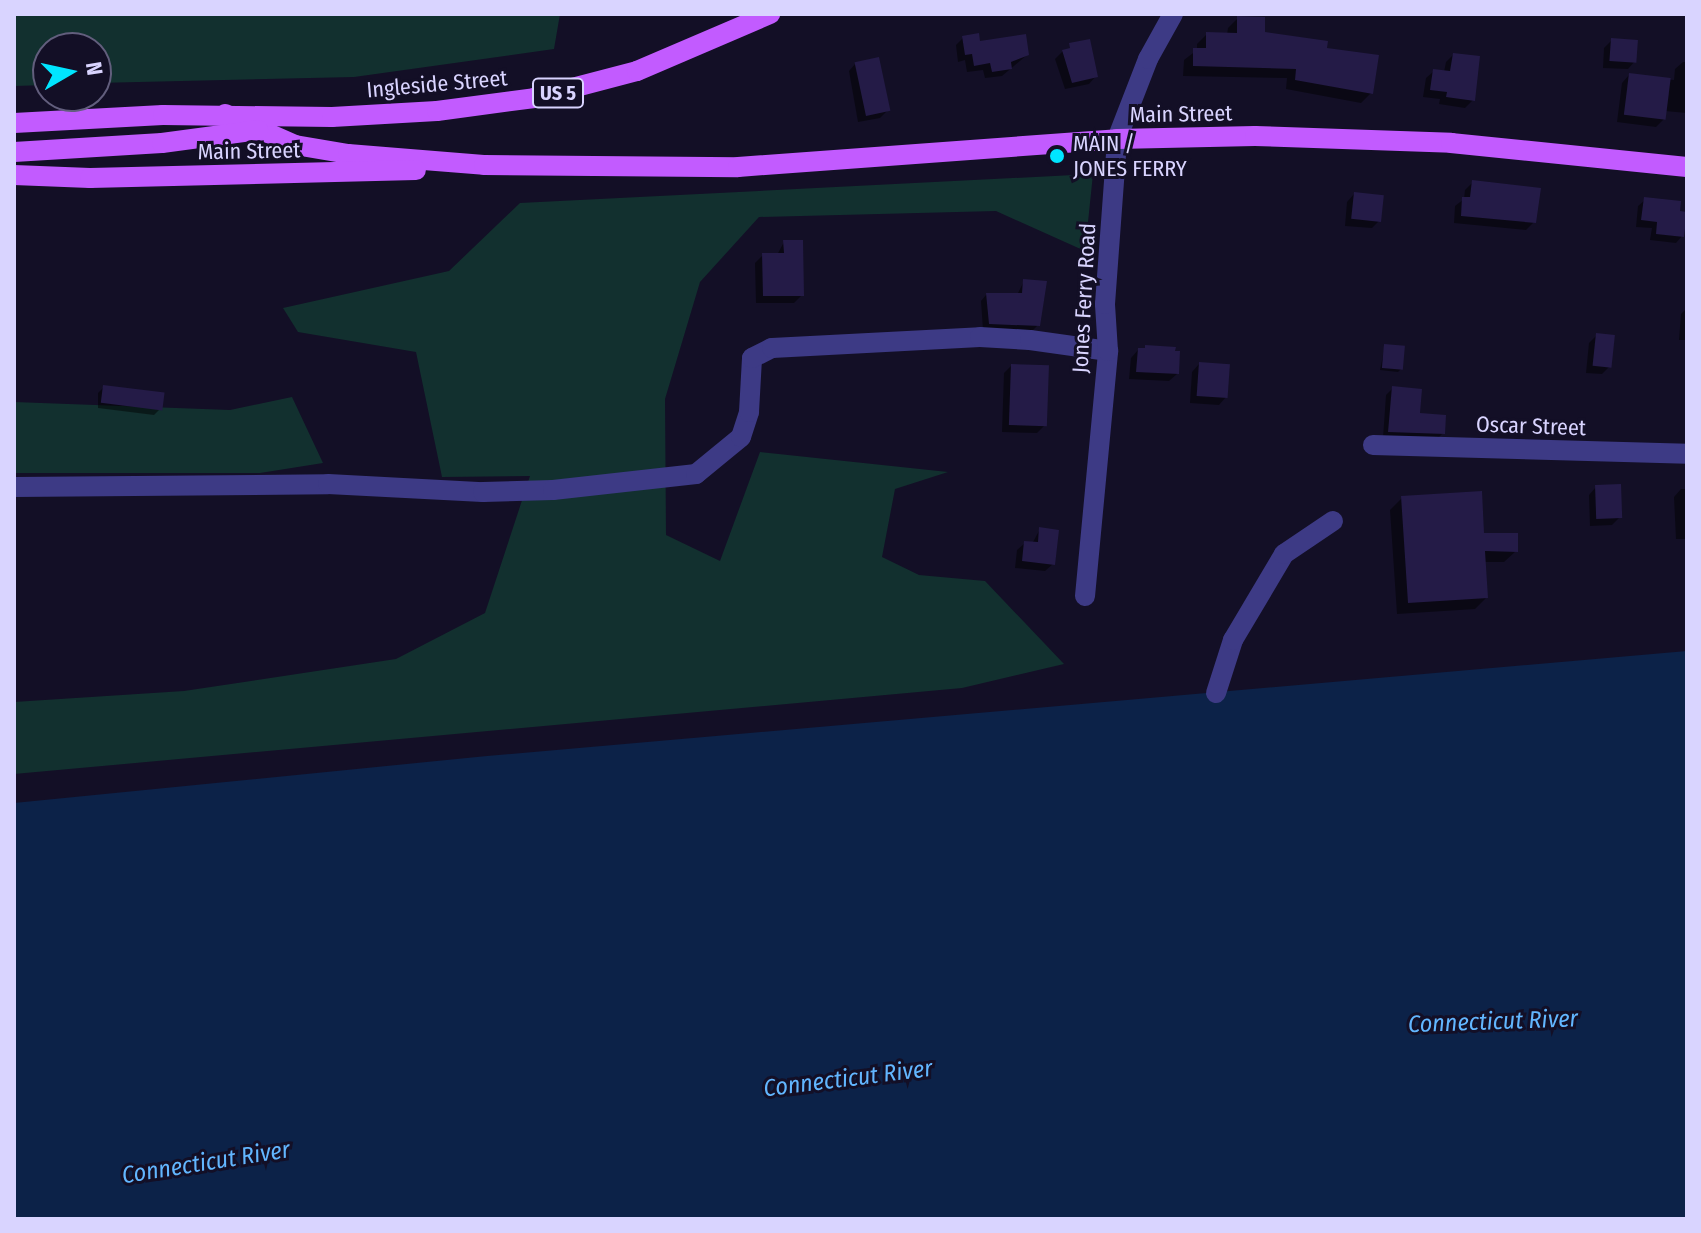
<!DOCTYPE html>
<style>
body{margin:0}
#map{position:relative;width:1701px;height:1233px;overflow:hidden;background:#130f26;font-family:"Fira Sans Condensed",sans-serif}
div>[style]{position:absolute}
.green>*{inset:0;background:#12302f}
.water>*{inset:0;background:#0c2248}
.shadow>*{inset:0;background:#0007}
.building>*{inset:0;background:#241b47;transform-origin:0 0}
.minor>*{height:20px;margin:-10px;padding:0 10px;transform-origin:10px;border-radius:10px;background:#3d3a85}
.major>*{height:20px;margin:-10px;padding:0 10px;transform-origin:10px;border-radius:10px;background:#c25bff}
.dots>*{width:22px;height:22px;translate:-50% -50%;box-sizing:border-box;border:4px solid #130f26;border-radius:50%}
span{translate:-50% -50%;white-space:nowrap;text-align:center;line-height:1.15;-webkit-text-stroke:6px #130f26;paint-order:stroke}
.shield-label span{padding:2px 6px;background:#130f26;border:2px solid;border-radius:6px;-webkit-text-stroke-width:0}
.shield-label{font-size:20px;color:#d9d4ff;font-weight:700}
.street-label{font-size:22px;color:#d9d4ff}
.poi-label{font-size:22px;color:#d9d4ff}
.left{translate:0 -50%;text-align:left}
.water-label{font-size:24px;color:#62b6ff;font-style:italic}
.frame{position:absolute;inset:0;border:16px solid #d9d4ff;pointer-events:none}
.north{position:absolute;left:32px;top:32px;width:80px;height:80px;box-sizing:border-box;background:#130f26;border:2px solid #625e7d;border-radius:50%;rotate:81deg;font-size:22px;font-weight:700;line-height:32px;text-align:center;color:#d9d4ff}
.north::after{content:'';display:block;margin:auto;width:28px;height:36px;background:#00e5ff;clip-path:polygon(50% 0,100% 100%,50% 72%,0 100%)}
</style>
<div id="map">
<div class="green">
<div style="clip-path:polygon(14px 14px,560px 14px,554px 49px,354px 77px,96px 83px,96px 48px,48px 48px,48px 85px,14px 86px)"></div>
<div style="clip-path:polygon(1093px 174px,1085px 251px,996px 211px,759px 217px,700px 282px,665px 399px,666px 535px,720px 561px,760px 452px,948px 472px,895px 489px,882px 557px,919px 575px,985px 581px,1064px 664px,962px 688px,14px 774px,14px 702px,184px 691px,396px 659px,485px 613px,530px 476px,442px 477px,416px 352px,298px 332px,283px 308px,449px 271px,520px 203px)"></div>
<div style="clip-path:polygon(292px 397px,323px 463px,260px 473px,14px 473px,14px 402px,230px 410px)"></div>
</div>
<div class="water">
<div style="clip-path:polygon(1687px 651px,1687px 1219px,14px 1219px,14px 803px,487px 756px)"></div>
</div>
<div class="shadow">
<div style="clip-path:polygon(1238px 18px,1263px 34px,1325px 49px,1371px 93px,1361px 103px,1286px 89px,1287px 78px,1183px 76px,1184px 60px,1197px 50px,1197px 44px,1207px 34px,1227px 35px,1228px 28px)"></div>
<div style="clip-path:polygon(963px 38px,978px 43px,1027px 55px,1002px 76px,985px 78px,983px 70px,967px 72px,965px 60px,958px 62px,956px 45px)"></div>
<div style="clip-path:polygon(1612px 40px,1635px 61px,1628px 69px,1603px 68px,1604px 48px)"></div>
<div style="clip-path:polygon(1063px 51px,1096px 76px,1089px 84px,1065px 89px,1055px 59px)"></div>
<div style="clip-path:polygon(1453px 55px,1473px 100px,1465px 108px,1439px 104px,1440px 99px,1423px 97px,1426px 78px,1434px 71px,1444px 72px,1446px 62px)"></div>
<div style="clip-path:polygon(1683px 62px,1687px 62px,1687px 113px,1665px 111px,1664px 119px,1656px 127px,1617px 122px,1622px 83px,1629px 75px,1674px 80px,1675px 69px)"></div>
<div style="clip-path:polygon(856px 63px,888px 110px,880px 118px,858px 122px,849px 71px)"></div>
<div style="clip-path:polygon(1473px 182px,1534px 222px,1526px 230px,1454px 223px,1455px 206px,1464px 199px,1465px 190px)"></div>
<div style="clip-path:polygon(1354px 194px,1380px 220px,1372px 228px,1345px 226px,1347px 202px)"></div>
<div style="clip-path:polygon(1645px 200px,1682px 236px,1676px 243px,1650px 240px,1652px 228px,1636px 227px,1638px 206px)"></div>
<div style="clip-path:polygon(784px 242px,802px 295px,794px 303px,756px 303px,755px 263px,763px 255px,777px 255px)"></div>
<div style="clip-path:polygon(1024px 281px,1038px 325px,1032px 331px,983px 330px,981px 301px,986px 295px,1017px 295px)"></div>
<div style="clip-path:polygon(1687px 308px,1687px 340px,1679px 340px,1681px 314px)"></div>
<div style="clip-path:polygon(1597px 335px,1609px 367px,1602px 374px,1586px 373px,1589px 343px)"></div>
<div style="clip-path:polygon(1385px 346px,1402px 368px,1398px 372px,1380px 370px)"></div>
<div style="clip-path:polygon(1138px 350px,1177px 374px,1169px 381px,1129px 379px,1131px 358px)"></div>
<div style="clip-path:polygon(1199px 364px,1226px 397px,1219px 405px,1190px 403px,1192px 372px)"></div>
<div style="clip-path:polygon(1011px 366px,1044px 426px,1037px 433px,1002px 432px,1004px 373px)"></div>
<div style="clip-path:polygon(104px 387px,160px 409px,154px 415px,98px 408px,98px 393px)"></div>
<div style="clip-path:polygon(1393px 388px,1418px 415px,1443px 433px,1436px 440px,1383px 438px,1386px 395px)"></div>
<div style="clip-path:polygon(1596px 487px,1620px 517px,1612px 525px,1590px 526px,1589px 495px)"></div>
<div style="clip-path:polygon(1681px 489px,1687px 489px,1687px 539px,1676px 539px,1674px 497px)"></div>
<div style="clip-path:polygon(1402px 498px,1516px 551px,1504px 562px,1484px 562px,1486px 598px,1475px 609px,1397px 614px,1390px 510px)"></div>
<div style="clip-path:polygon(1040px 529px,1053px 564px,1045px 571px,1015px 568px,1017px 550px,1025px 543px,1032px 544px)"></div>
</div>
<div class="building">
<div style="clip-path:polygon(1237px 16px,1265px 17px,1265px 32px,1328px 41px,1327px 48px,1379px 55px,1373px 94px,1295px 80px,1296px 69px,1193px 66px,1193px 48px,1206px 48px,1206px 32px,1237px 33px)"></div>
<div style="clip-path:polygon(979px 33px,980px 41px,1026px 34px,1029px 55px,1011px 62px,1012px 69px,992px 72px,990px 63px,974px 66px,972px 54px,965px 55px,962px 36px)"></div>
<div style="left:1611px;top:38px;width:27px;height:23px;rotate:4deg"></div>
<div style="clip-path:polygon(1090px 39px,1098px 77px,1072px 83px,1062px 50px,1070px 48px,1069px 43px)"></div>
<div style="clip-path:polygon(1453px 53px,1480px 56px,1475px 101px,1446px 97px,1447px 92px,1430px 90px,1433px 69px,1450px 71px)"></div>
<div style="left:879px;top:57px;width:55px;height:25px;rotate:78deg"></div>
<div style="left:1629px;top:73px;width:42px;height:42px;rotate:7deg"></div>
<div style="clip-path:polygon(1472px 180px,1541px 188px,1536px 223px,1461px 216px,1462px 197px,1470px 197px)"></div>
<div style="left:1354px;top:192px;width:30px;height:27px;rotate:6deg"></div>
<div style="clip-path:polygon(1644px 197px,1681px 201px,1680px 211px,1687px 212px,1684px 237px,1656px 234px,1657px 222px,1641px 220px)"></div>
<div style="clip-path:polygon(783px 240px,803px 240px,804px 296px,763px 296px,762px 253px,784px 253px)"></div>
<div style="clip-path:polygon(1023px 279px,1047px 281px,1040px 326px,989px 324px,986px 293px,1022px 293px)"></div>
<div style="left:1596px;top:333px;width:19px;height:33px;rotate:6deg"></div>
<div style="left:1384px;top:344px;width:21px;height:24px;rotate:5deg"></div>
<div style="clip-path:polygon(1145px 345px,1176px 347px,1175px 351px,1180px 351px,1179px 374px,1136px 372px,1138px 348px,1145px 348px)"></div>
<div style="left:1199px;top:362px;width:31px;height:34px;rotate:4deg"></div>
<div style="left:1011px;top:364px;width:38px;height:61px;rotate:2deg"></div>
<div style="left:103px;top:385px;width:62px;height:18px;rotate:7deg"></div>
<div style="clip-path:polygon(1392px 386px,1422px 389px,1420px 413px,1446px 415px,1445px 434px,1388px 432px)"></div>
<div style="left:1621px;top:484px;width:34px;height:26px;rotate:88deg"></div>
<div style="clip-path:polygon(1482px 491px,1484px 533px,1518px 533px,1518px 552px,1485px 551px,1488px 598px,1408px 603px,1401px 496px)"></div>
<div style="clip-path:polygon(1039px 527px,1059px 530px,1055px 565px,1022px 561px,1024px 541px,1038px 542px)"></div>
</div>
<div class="minor">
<div style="left:1373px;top:445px;width:314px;rotate:1.6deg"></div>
<div style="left:14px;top:487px;width:314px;rotate:-0.5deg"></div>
<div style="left:328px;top:484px;width:155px;rotate:3deg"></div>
<div style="left:483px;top:492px;width:70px;rotate:-1.6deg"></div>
<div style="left:553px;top:490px;width:144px;rotate:-6.4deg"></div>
<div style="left:696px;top:474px;width:58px;rotate:-39.4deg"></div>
<div style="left:741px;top:437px;width:26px;rotate:-72deg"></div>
<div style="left:749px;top:412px;width:54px;rotate:-86.8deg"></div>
<div style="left:752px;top:358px;width:22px;rotate:-27deg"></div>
<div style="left:772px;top:348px;width:208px;rotate:-3deg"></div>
<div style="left:980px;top:337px;width:50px;rotate:3.4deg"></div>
<div style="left:1030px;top:340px;width:79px;rotate:8deg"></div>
<div style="left:1085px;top:596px;width:246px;rotate:-84.6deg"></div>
<div style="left:1108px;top:351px;width:47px;rotate:-93.7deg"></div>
<div style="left:1105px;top:304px;width:165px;rotate:-85.8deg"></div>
<div style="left:1117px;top:139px;width:86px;rotate:-68.8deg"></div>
<div style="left:1148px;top:59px;width:51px;rotate:-60.9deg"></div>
<div style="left:1216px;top:693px;width:56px;rotate:-72.2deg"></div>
<div style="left:1233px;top:640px;width:100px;rotate:-59.3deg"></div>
<div style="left:1284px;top:554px;width:59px;rotate:-34deg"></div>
</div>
<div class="major">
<div style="left:225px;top:114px;width:77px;rotate:23.9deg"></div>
<div style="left:295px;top:145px;width:54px;rotate:9.6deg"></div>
<div style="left:348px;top:154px;width:136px;rotate:4.6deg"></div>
<div style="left:484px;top:165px;width:254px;rotate:0.5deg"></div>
<div style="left:738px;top:167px;width:380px;rotate:-4.2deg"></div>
<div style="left:1117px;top:139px;width:138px;rotate:-1.2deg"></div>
<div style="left:1255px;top:136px;width:196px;rotate:2deg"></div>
<div style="left:1451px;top:143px;width:237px;rotate:5.8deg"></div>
<div style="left:14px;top:123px;width:149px;rotate:-3.1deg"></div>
<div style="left:163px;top:115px;width:169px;rotate:0.7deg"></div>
<div style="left:332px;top:117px;width:105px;rotate:-3.3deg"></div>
<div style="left:437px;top:111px;width:98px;rotate:-7.6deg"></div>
<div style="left:534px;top:98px;width:106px;rotate:-14.7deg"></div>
<div style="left:637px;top:71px;width:145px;rotate:-23.2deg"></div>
<div style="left:14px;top:152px;width:148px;rotate:-3.5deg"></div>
<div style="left:162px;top:143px;width:97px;rotate:-7.7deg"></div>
<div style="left:14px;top:175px;width:76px;rotate:2.3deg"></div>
<div style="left:90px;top:178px;width:326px;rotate:-1.4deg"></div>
</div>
<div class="dots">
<div style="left:1057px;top:156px;background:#00e5ff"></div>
</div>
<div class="shield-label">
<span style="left:558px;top:93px">US 5</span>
</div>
<div class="street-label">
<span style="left:437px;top:84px;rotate:-5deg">Ingleside Street</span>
<span style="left:1181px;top:114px;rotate:-1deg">Main Street</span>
<span style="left:249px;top:151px;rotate:-1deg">Main Street</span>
<span style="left:1084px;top:298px;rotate:-87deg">Jones Ferry Road</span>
<span style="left:1531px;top:426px;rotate:2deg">Oscar Street</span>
</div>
<div class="poi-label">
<span class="left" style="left:1073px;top:156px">MAIN /<br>JONES FERRY</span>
</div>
<div class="water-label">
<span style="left:1493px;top:1022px;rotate:-2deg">Connecticut River</span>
<span style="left:848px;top:1079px;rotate:-7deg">Connecticut River</span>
<span style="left:206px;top:1163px;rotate:-9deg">Connecticut River</span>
</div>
<div class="frame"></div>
<div class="north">N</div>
</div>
